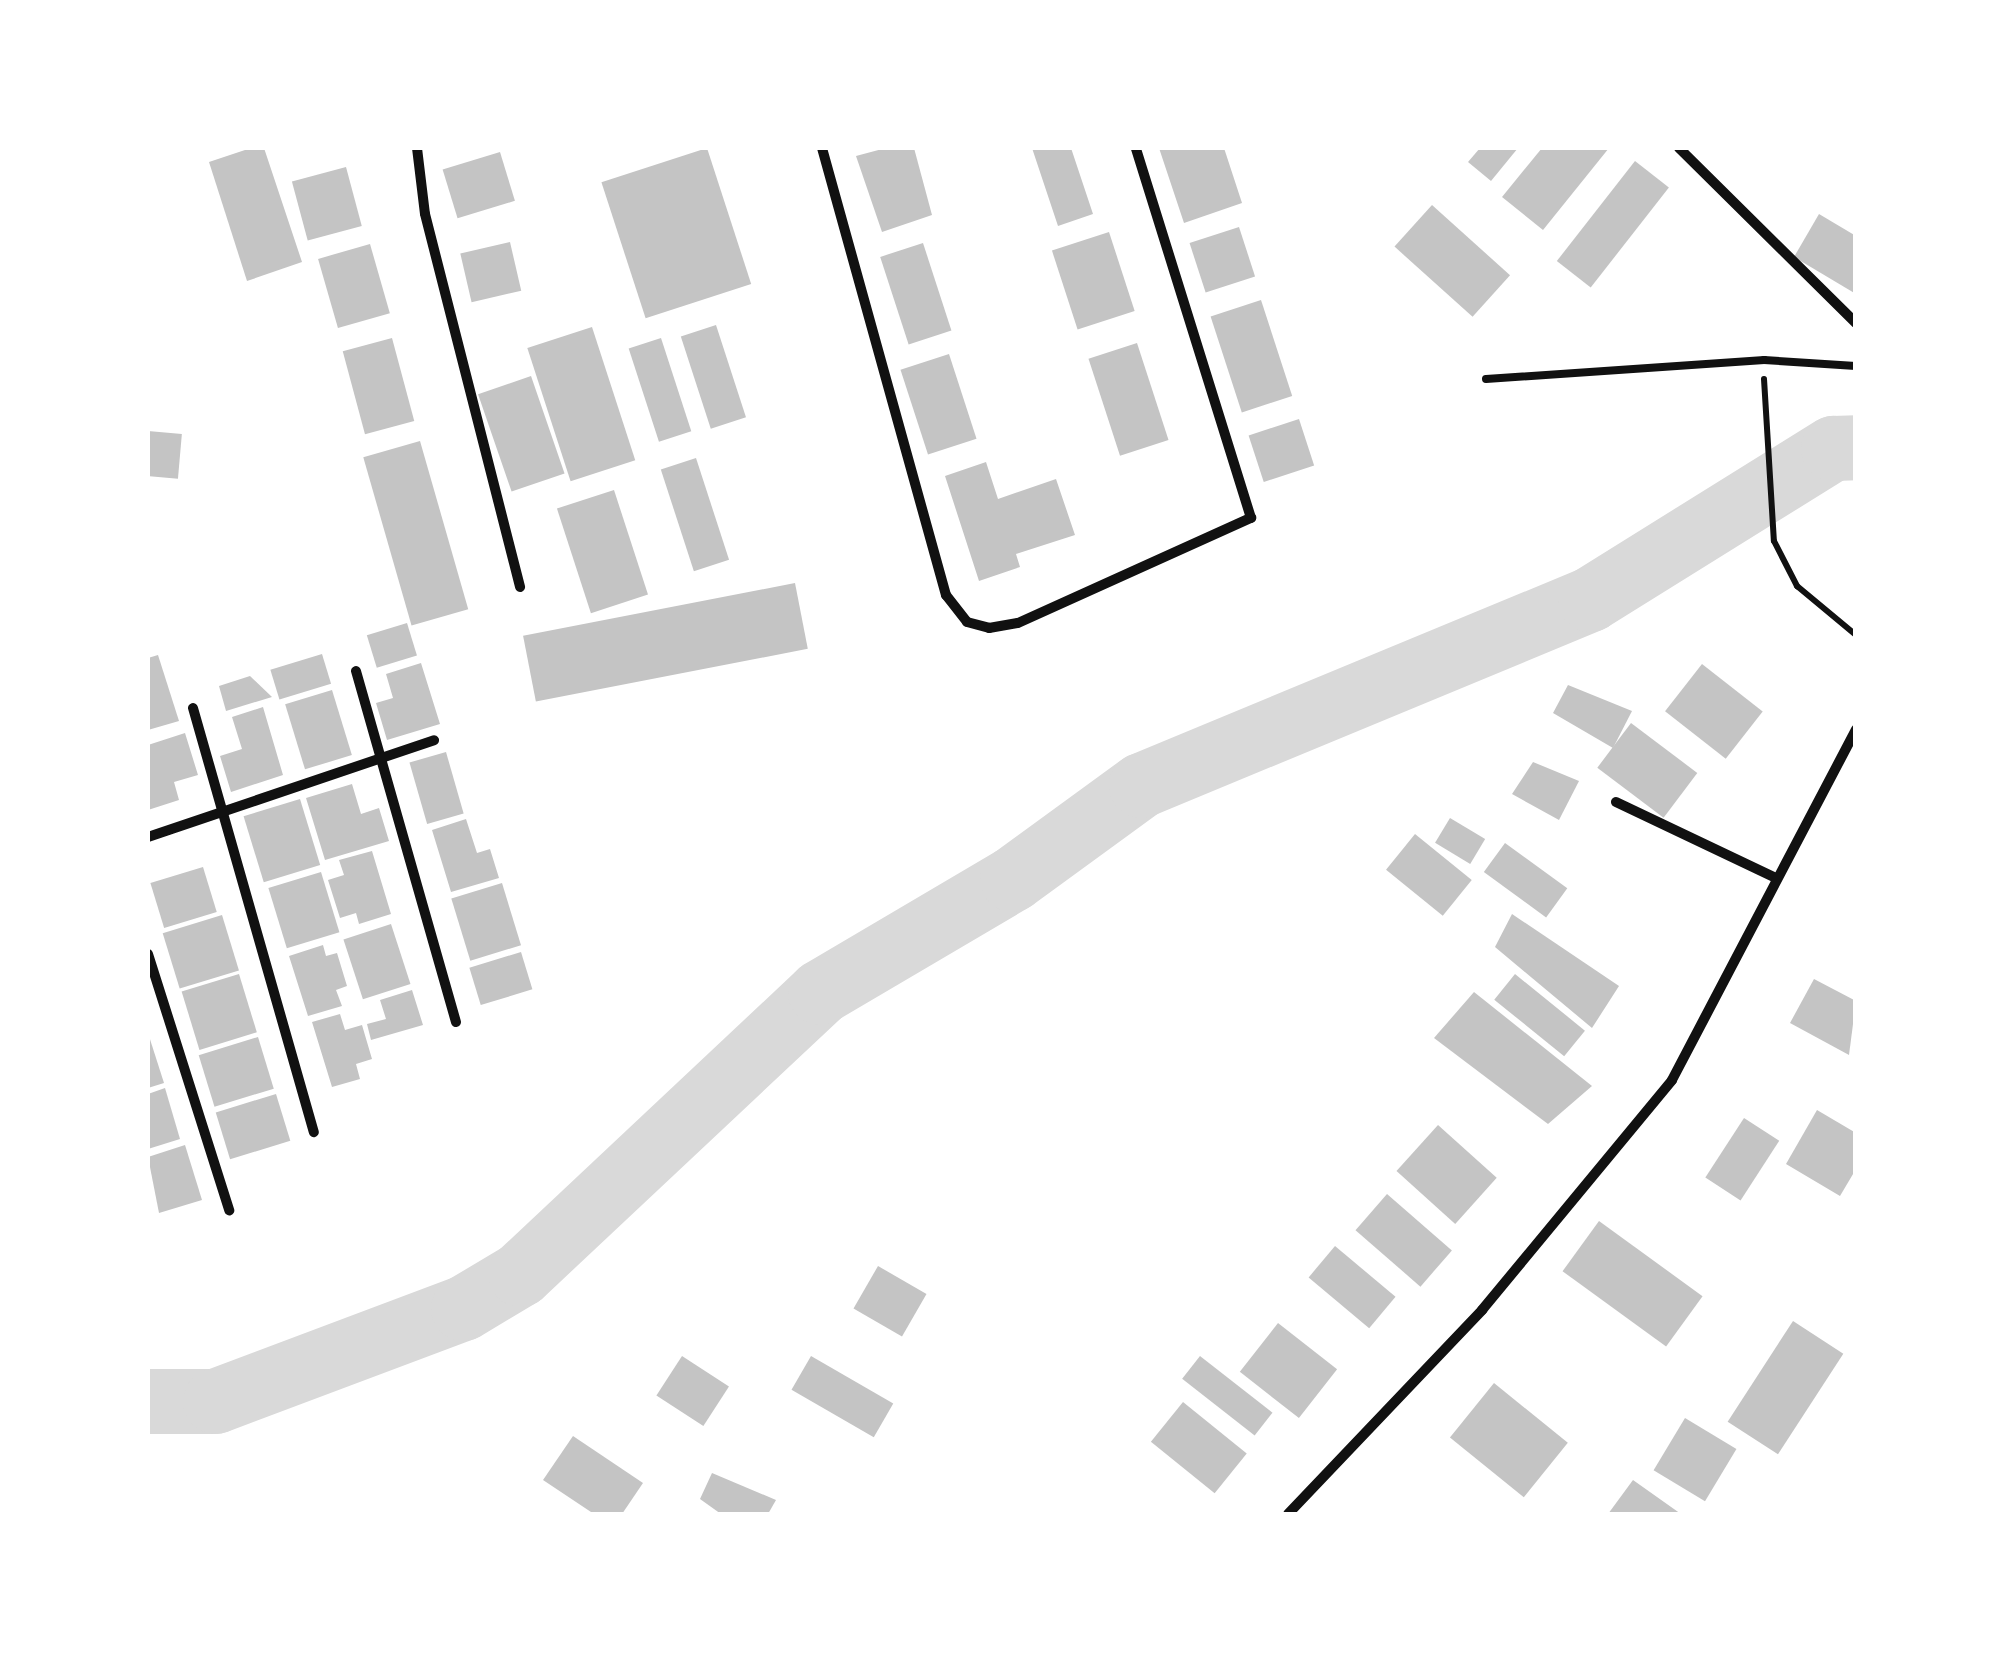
<!DOCTYPE html>
<style>
body{margin:0}
#map{position:relative;width:2003px;height:1662px;overflow:hidden;background:#fff;font-family:Roboto,sans-serif}
div>[style]{position:absolute}
.river>*{height:65px;margin:-32.5px;padding:0 32.5px;transform-origin:32.5px;border-radius:32.5px;background:#d9d9d9}
.building>*{inset:0;background:#c4c4c4;transform-origin:0 0}
.path>*{height:6px;margin:-3px;padding:0 3px;transform-origin:3px;border-radius:3px;background:#111}
.service>*{height:8px;margin:-4px;padding:0 4px;transform-origin:4px;border-radius:4px;background:#111}
.minor>*{height:10px;margin:-5px;padding:0 5px;transform-origin:5px;border-radius:5px;background:#111}
span{translate:-50% -50%;white-space:nowrap;text-align:center;line-height:1.15;-webkit-text-stroke:10px #fff;paint-order:stroke}
.frame{position:absolute;inset:0;border:150px solid #fff;pointer-events:none}
</style>
<div id="map">
<div class="river">
<div style="left:148px;top:1401px;width:67px"></div>
<div style="left:215px;top:1401px;width:265px;rotate:-20.6deg"></div>
<div style="left:463px;top:1308px;width:66px;rotate:-30.8deg"></div>
<div style="left:520px;top:1274px;width:412px;rotate:-43.2deg"></div>
<div style="left:820px;top:992px;width:223px;rotate:-30.5deg"></div>
<div style="left:1012px;top:879px;width:160px;rotate:-36.1deg"></div>
<div style="left:1141px;top:785px;width:486px;rotate:-22.5deg"></div>
<div style="left:1590px;top:599px;width:286px;rotate:-31.9deg"></div>
<div style="left:1833px;top:448px;width:23px;rotate:-2deg"></div>
</div>
<div class="building">
<div style="clip-path:polygon(251px 148px,264px 148px,302px 262px,247px 281px,209px 162px)"></div>
<div style="left:707px;top:148px;width:143px;height:111px;rotate:72deg"></div>
<div style="clip-path:polygon(886px 148px,914px 148px,932px 215px,882px 232px,856px 156px)"></div>
<div style="clip-path:polygon(1032px 148px,1071px 148px,1093px 214px,1058px 226px)"></div>
<div style="clip-path:polygon(1159px 148px,1224px 148px,1242px 203px,1184px 223px)"></div>
<div style="clip-path:polygon(1480px 148px,1518px 148px,1491px 181px,1468px 162px)"></div>
<div style="clip-path:polygon(1542px 148px,1609px 148px,1543px 230px,1502px 197px)"></div>
<div style="left:500px;top:152px;width:51px;height:60px;rotate:73deg"></div>
<div style="left:1635px;top:161px;width:43px;height:127px;rotate:38deg"></div>
<div style="left:346px;top:167px;width:61px;height:56px;rotate:75deg"></div>
<div style="left:1432px;top:205px;width:105px;height:56px;rotate:42deg"></div>
<div style="clip-path:polygon(1819px 214px,1856px 236px,1856px 294px,1794px 257px)"></div>
<div style="left:1239px;top:227px;width:52px;height:52px;rotate:72deg"></div>
<div style="left:1109px;top:232px;width:83px;height:60px;rotate:72deg"></div>
<div style="left:510px;top:242px;width:50px;height:51px;rotate:77deg"></div>
<div style="left:923px;top:243px;width:92px;height:45px;rotate:72deg"></div>
<div style="left:370px;top:244px;width:72px;height:54px;rotate:74deg"></div>
<div style="left:1261px;top:300px;width:101px;height:53px;rotate:72deg"></div>
<div style="left:716px;top:325px;width:97px;height:37px;rotate:72deg"></div>
<div style="left:592px;top:327px;width:140px;height:68px;rotate:72deg"></div>
<div style="left:392px;top:338px;width:86px;height:51px;rotate:75deg"></div>
<div style="left:661px;top:338px;width:98px;height:34px;rotate:72deg"></div>
<div style="left:1137px;top:343px;width:102px;height:51px;rotate:72deg"></div>
<div style="left:949px;top:354px;width:89px;height:51px;rotate:72deg"></div>
<div style="left:531px;top:376px;width:103px;height:56px;rotate:71deg"></div>
<div style="left:1299px;top:419px;width:49px;height:53px;rotate:72deg"></div>
<div style="left:148px;top:431px;width:34px;height:45px;rotate:5deg"></div>
<div style="left:420px;top:441px;width:175px;height:59px;rotate:74deg"></div>
<div style="left:696px;top:458px;width:107px;height:37px;rotate:72deg"></div>
<div style="clip-path:polygon(986px 462px,998px 499px,1056px 479px,1075px 535px,1016px 554px,1020px 567px,979px 581px,945px 476px)"></div>
<div style="left:614px;top:490px;width:110px;height:60px;rotate:72deg"></div>
<div style="left:795px;top:583px;width:67px;height:277px;rotate:79deg"></div>
<div style="left:407px;top:623px;width:34px;height:42px;rotate:73deg"></div>
<div style="left:322px;top:654px;width:31px;height:54px;rotate:73deg"></div>
<div style="clip-path:polygon(158px 655px,179px 721px,148px 730px,148px 658px)"></div>
<div style="clip-path:polygon(421px 663px,440px 724px,387px 740px,376px 703px,393px 698px,386px 674px)"></div>
<div style="left:1702px;top:664px;width:77px;height:60px;rotate:38deg"></div>
<div style="clip-path:polygon(250px 676px,272px 697px,226px 711px,219px 686px)"></div>
<div style="clip-path:polygon(1568px 685px,1632px 711px,1613px 748px,1553px 713px)"></div>
<div style="left:332px;top:690px;width:68px;height:49px;rotate:73deg"></div>
<div style="clip-path:polygon(263px 707px,283px 775px,231px 792px,220px 756px,242px 749px,232px 717px)"></div>
<div style="left:1631px;top:723px;width:83px;height:56px;rotate:37deg"></div>
<div style="clip-path:polygon(185px 733px,198px 775px,174px 782px,179px 800px,148px 810px,148px 745px)"></div>
<div style="left:446px;top:752px;width:64px;height:38px;rotate:74deg"></div>
<div style="clip-path:polygon(1533px 762px,1579px 781px,1559px 820px,1512px 794px)"></div>
<div style="clip-path:polygon(352px 784px,361px 814px,379px 808px,389px 841px,325px 860px,306px 798px)"></div>
<div style="left:300px;top:799px;width:69px;height:59px;rotate:73deg"></div>
<div style="left:1450px;top:818px;width:41px;height:29px;rotate:31deg"></div>
<div style="clip-path:polygon(466px 819px,477px 853px,490px 849px,499px 878px,451px 892px,432px 830px)"></div>
<div style="left:1415px;top:834px;width:73px;height:46px;rotate:39deg"></div>
<div style="left:1505px;top:843px;width:77px;height:36px;rotate:36deg"></div>
<div style="clip-path:polygon(372px 851px,391px 914px,359px 924px,356px 913px,340px 918px,328px 880px,344px 875px,339px 860px)"></div>
<div style="left:203px;top:867px;width:47px;height:55px;rotate:73deg"></div>
<div style="left:321px;top:872px;width:63px;height:55px;rotate:73deg"></div>
<div style="left:502px;top:883px;width:65px;height:53px;rotate:73deg"></div>
<div style="clip-path:polygon(1512px 914px,1619px 986px,1592px 1028px,1495px 947px)"></div>
<div style="left:222px;top:915px;width:58px;height:62px;rotate:73deg"></div>
<div style="left:391px;top:924px;width:63px;height:50px;rotate:72deg"></div>
<div style="clip-path:polygon(323px 945px,326px 956px,337px 953px,347px 986px,336px 990px,342px 1006px,308px 1016px,289px 956px)"></div>
<div style="left:521px;top:952px;width:39px;height:54px;rotate:73deg"></div>
<div style="left:239px;top:974px;width:61px;height:60px;rotate:73deg"></div>
<div style="left:1515px;top:974px;width:90px;height:33px;rotate:39deg"></div>
<div style="clip-path:polygon(1814px 979px,1856px 1001px,1849px 1055px,1790px 1023px)"></div>
<div style="clip-path:polygon(412px 990px,423px 1025px,371px 1040px,367px 1024px,386px 1019px,380px 1000px)"></div>
<div style="clip-path:polygon(1474px 992px,1592px 1086px,1548px 1124px,1434px 1038px)"></div>
<div style="clip-path:polygon(340px 1014px,345px 1030px,362px 1025px,372px 1059px,356px 1064px,360px 1079px,332px 1087px,312px 1022px)"></div>
<div style="clip-path:polygon(148px 1033px,164px 1083px,148px 1088px)"></div>
<div style="left:258px;top:1037px;width:54px;height:62px;rotate:73deg"></div>
<div style="clip-path:polygon(165px 1088px,180px 1139px,148px 1149px,148px 1094px)"></div>
<div style="left:276px;top:1094px;width:49px;height:63px;rotate:73deg"></div>
<div style="clip-path:polygon(1817px 1110px,1856px 1133px,1856px 1169px,1840px 1196px,1786px 1164px)"></div>
<div style="left:1744px;top:1118px;width:42px;height:71px;rotate:33deg"></div>
<div style="left:1438px;top:1125px;width:79px;height:62px;rotate:42deg"></div>
<div style="clip-path:polygon(185px 1145px,202px 1200px,159px 1213px,148px 1157px)"></div>
<div style="left:1387px;top:1194px;width:86px;height:48px;rotate:41deg"></div>
<div style="left:1599px;top:1221px;width:128px;height:62px;rotate:36deg"></div>
<div style="left:1335px;top:1246px;width:79px;height:41px;rotate:40deg"></div>
<div style="left:878px;top:1266px;width:56px;height:49px;rotate:30deg"></div>
<div style="left:1793px;top:1321px;width:60px;height:120px;rotate:33deg"></div>
<div style="left:1278px;top:1323px;width:75px;height:62px;rotate:38deg"></div>
<div style="left:682px;top:1356px;width:56px;height:47px;rotate:33deg"></div>
<div style="left:811px;top:1356px;width:95px;height:39px;rotate:30deg"></div>
<div style="left:1200px;top:1356px;width:92px;height:29px;rotate:38deg"></div>
<div style="left:1494px;top:1383px;width:95px;height:70px;rotate:39deg"></div>
<div style="left:1183px;top:1402px;width:82px;height:51px;rotate:39deg"></div>
<div style="left:1685px;top:1418px;width:60px;height:61px;rotate:31deg"></div>
<div style="clip-path:polygon(573px 1436px,643px 1483px,622px 1514px,594px 1514px,543px 1480px)"></div>
<div style="clip-path:polygon(712px 1473px,776px 1500px,768px 1514px,721px 1514px,700px 1499px)"></div>
<div style="clip-path:polygon(1633px 1480px,1681px 1514px,1608px 1514px)"></div>
</div>
<div class="path">
<div style="left:1764px;top:379px;width:162px;rotate:86.5deg"></div>
<div style="left:1774px;top:541px;width:51px;rotate:62.9deg"></div>
<div style="left:1797px;top:586px;width:77px;rotate:39.7deg"></div>
</div>
<div class="service">
<div style="left:1486px;top:379px;width:279px;rotate:-3.9deg"></div>
<div style="left:1764px;top:360px;width:92px;rotate:3.7deg"></div>
</div>
<div class="minor">
<div style="left:417px;top:148px;width:66px;rotate:83.1deg"></div>
<div style="left:425px;top:214px;width:385px;rotate:75.7deg"></div>
<div style="left:822px;top:148px;width:464px;rotate:74.5deg"></div>
<div style="left:946px;top:595px;width:34px;rotate:52deg"></div>
<div style="left:967px;top:622px;width:23px;rotate:15deg"></div>
<div style="left:989px;top:628px;width:29px;rotate:-10deg"></div>
<div style="left:1018px;top:623px;width:256px;rotate:-24.3deg"></div>
<div style="left:1251px;top:518px;width:387px;rotate:-107.3deg"></div>
<div style="left:1679px;top:148px;width:249px;rotate:44.7deg"></div>
<div style="left:356px;top:671px;width:365px;rotate:74.1deg"></div>
<div style="left:193px;top:708px;width:441px;rotate:74.1deg"></div>
<div style="left:1616px;top:802px;width:177px;rotate:25.4deg"></div>
<div style="left:148px;top:837px;width:302px;rotate:-18.7deg"></div>
<div style="left:148px;top:954px;width:269px;rotate:72.4deg"></div>
<div style="left:1288px;top:1514px;width:282px;rotate:-46.4deg"></div>
<div style="left:1482px;top:1310px;width:298px;rotate:-50.4deg"></div>
<div style="left:1672px;top:1080px;width:396px;rotate:-62.3deg"></div>
</div>
<div class="frame"></div>
</div>
